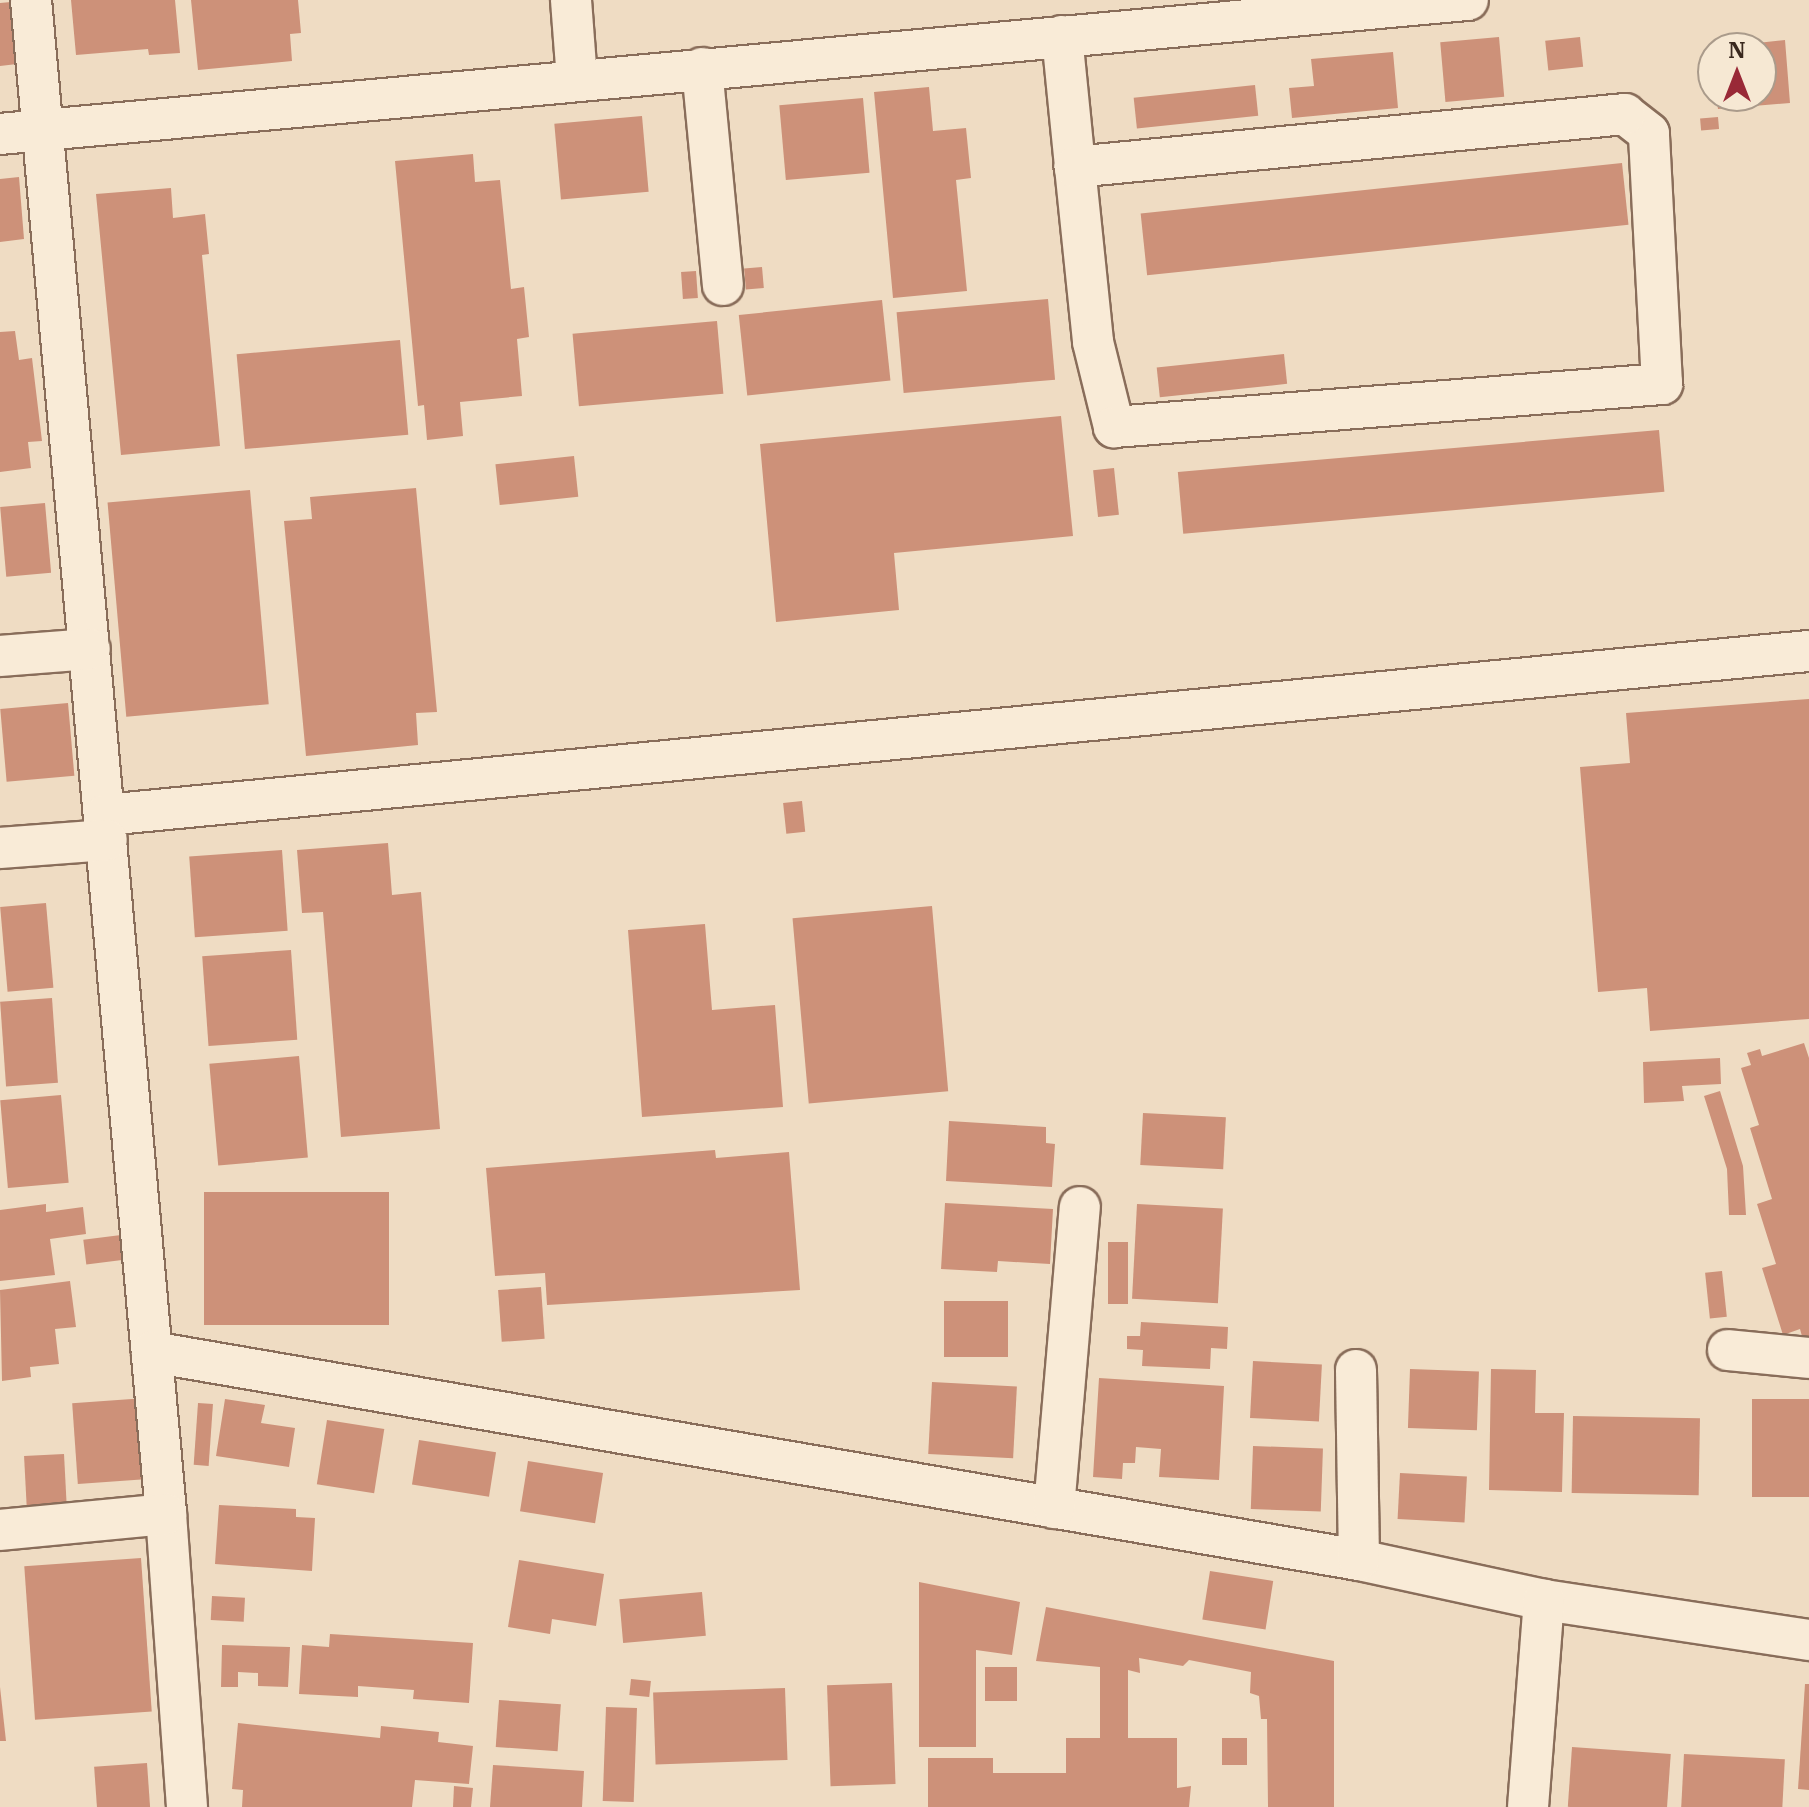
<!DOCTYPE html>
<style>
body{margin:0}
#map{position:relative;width:1809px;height:1807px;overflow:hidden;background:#efdcc3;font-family:"IBM Plex Serif",serif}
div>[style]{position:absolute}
.building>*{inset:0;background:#cd9179;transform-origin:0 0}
.roads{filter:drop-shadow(2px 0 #896d5a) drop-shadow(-2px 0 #896d5a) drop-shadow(0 2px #896d5a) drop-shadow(0 -2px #896d5a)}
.street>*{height:40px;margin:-20px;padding:0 20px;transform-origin:20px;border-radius:20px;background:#f9ebd7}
span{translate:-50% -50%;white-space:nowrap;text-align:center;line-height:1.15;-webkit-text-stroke:7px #f6e8d3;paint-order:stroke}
.north{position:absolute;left:1697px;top:32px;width:80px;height:80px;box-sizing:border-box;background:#f6e8d3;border:2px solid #aa9b8b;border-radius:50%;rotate:0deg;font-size:22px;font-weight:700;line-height:32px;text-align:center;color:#39281e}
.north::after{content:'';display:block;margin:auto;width:28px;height:36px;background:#992937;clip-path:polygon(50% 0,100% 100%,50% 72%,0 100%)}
</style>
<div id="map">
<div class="building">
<div style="clip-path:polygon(71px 0,175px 0,180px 53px,149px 55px,148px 49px,76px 55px)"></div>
<div style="clip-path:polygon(191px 0,298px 0,301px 33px,290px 34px,292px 61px,198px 70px)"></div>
<div style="clip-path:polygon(11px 2px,17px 64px,0 66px,0 3px)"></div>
<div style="left:1499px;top:37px;width:60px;height:59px;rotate:85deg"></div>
<div style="left:1580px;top:37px;width:30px;height:35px;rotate:84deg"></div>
<div style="clip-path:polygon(1785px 40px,1790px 103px,1718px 109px,1716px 96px,1761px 96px,1761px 48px,1730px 46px)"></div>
<div style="clip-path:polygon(1393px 52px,1398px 108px,1292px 118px,1289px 88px,1314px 86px,1311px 59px)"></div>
<div style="left:1255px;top:85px;width:31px;height:122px;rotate:84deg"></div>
<div style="clip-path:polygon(929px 87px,933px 131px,966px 128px,971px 178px,956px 180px,967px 291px,893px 298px,874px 92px)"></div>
<div style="left:863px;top:98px;width:75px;height:84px;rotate:85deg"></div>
<div style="left:642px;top:116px;width:76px;height:88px;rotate:85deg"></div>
<div style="left:1718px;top:117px;width:12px;height:18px;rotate:85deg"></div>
<div style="clip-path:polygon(473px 154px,475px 182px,500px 180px,511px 289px,524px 287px,529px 337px,517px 339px,522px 396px,460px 402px,463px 436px,427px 440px,424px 405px,418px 406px,395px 161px)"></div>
<div style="left:1622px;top:163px;width:62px;height:484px;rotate:84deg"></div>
<div style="clip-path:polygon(19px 177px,24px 239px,0 242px,0 179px)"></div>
<div style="clip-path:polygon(171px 188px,173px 218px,205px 214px,209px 254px,202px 255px,220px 446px,121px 455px,96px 194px)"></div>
<div style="left:762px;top:267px;width:21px;height:18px;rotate:85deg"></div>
<div style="left:696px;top:271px;width:27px;height:15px;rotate:86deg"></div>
<div style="left:1048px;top:299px;width:81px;height:152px;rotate:85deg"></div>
<div style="left:882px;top:300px;width:81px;height:144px;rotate:84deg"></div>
<div style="left:717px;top:321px;width:73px;height:145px;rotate:85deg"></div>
<div style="clip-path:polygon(15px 331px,19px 360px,32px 358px,42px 441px,28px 442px,31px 468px,0 472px,0 332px)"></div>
<div style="left:400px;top:340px;width:95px;height:164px;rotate:85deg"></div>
<div style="left:1284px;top:354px;width:30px;height:128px;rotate:84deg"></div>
<div style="clip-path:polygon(1061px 416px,1073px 536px,894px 553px,899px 610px,776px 622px,760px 444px)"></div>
<div style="left:1659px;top:430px;width:62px;height:483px;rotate:85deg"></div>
<div style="left:574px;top:456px;width:41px;height:79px;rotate:84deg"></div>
<div style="left:1114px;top:468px;width:47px;height:21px;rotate:84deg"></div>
<div style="clip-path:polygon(416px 488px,437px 712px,416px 713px,418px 745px,306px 756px,284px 521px,312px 519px,310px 497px)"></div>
<div style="left:250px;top:490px;width:215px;height:143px;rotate:85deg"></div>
<div style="left:45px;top:503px;width:70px;height:45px;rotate:85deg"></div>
<div style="clip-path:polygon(1809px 699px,1809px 1019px,1650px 1031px,1647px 988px,1598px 992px,1580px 767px,1630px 763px,1626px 713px)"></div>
<div style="left:68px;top:703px;width:73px;height:68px;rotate:85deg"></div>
<div style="left:802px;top:801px;width:31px;height:19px;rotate:84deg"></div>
<div style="clip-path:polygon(388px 843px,392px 895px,421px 892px,440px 1129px,341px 1137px,323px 912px,302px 913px,297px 850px)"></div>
<div style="left:282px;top:850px;width:81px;height:93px;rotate:86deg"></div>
<div style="left:46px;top:903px;width:85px;height:46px;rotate:85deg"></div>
<div style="left:932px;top:906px;width:186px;height:140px;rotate:85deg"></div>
<div style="clip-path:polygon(705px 924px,712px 1010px,775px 1005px,783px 1107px,642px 1117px,628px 930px)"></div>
<div style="left:291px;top:950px;width:90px;height:89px;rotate:86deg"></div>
<div style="left:52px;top:998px;width:85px;height:52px;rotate:86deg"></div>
<div style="clip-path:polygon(1804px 1043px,1809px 1058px,1809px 1338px,1803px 1340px,1800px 1329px,1783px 1335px,1762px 1268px,1776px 1264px,1757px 1204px,1772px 1199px,1750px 1128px,1759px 1125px,1741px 1068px,1751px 1065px,1747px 1053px,1760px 1049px,1762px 1056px)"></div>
<div style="left:299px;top:1056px;width:102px;height:90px;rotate:85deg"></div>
<div style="clip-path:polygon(1720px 1058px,1721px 1084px,1682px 1086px,1684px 1101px,1644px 1103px,1643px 1062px)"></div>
<div style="clip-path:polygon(1720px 1091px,1743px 1166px,1746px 1215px,1729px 1215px,1727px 1169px,1704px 1096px)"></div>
<div style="left:61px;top:1095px;width:88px;height:61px;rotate:85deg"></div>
<div style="left:1143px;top:1113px;width:83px;height:52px;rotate:3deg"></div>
<div style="clip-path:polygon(949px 1121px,1046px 1127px,1046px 1143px,1055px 1144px,1052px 1187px,946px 1181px)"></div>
<div style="clip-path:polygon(715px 1150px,716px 1158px,789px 1152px,800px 1290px,547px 1305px,545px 1273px,495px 1276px,486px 1168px)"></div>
<div style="left:389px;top:1192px;width:133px;height:185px;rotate:90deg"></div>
<div style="clip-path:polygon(945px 1203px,1053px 1209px,1050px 1264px,998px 1261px,997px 1272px,941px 1269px)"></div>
<div style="clip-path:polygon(46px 1204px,46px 1212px,83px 1207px,86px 1234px,50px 1239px,55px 1275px,0 1281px,0 1210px)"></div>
<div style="left:1137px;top:1204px;width:86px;height:95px;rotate:3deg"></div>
<div style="left:121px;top:1235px;width:25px;height:38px;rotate:83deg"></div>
<div style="left:1108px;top:1242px;width:20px;height:62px"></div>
<div style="left:1722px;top:1271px;width:46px;height:17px;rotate:84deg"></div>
<div style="clip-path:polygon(70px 1281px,76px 1327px,55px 1329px,59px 1364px,30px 1367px,31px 1377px,2px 1381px,0 1290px)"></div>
<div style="left:541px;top:1287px;width:52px;height:43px;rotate:86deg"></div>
<div style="left:944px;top:1301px;width:64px;height:56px"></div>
<div style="clip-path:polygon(1141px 1322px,1228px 1327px,1227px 1349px,1211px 1348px,1210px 1369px,1142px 1366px,1143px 1350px,1127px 1349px,1127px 1336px,1140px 1336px)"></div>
<div style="left:1253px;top:1361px;width:69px;height:57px;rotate:3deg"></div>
<div style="left:1410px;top:1369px;width:69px;height:59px;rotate:2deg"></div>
<div style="clip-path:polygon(1491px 1369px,1536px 1370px,1535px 1413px,1564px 1413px,1562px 1492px,1489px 1490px)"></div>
<div style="clip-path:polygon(1099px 1378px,1224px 1386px,1219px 1480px,1159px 1477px,1161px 1449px,1136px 1447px,1135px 1463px,1123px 1463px,1122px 1479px,1093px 1477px)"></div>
<div style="left:932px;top:1382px;width:85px;height:72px;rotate:3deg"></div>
<div style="left:146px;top:1398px;width:81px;height:74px;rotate:86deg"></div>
<div style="clip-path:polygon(225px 1399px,265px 1405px,261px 1423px,295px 1428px,289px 1467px,216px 1456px)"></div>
<div style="left:1752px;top:1399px;width:57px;height:98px"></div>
<div style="left:198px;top:1403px;width:15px;height:62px;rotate:4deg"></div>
<div style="left:1573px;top:1416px;width:127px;height:77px;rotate:1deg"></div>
<div style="left:327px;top:1420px;width:58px;height:65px;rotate:9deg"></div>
<div style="left:419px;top:1440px;width:78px;height:45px;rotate:9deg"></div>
<div style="left:1253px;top:1446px;width:70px;height:63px;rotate:2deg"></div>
<div style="left:64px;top:1454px;width:50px;height:40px;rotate:87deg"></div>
<div style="left:528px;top:1461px;width:76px;height:51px;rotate:9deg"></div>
<div style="left:1400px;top:1473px;width:67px;height:46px;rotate:3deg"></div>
<div style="clip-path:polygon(219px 1505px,296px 1509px,296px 1517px,315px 1518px,312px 1571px,215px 1564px)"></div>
<div style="left:141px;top:1558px;width:154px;height:117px;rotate:86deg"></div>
<div style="clip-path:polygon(519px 1560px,604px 1574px,596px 1626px,552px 1619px,550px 1634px,508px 1627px)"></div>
<div style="left:1210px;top:1571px;width:64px;height:49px;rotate:9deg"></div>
<div style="clip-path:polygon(919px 1582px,1020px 1602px,1012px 1655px,976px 1650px,976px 1747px,919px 1747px)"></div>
<div style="left:702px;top:1592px;width:44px;height:83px;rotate:85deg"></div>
<div style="left:212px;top:1596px;width:33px;height:24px;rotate:3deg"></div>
<div style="clip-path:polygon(1046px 1607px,1334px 1661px,1334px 1807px,1268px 1807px,1267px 1719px,1261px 1719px,1259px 1696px,1250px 1693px,1251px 1672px,1189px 1660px,1183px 1666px,1139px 1658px,1140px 1673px,1128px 1670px,1128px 1738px,1177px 1738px,1177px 1788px,1191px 1786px,1189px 1807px,928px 1807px,928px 1758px,993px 1758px,993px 1773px,1066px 1773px,1066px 1738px,1100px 1738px,1100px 1667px,1036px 1661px)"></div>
<div style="clip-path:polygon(330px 1634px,473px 1643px,469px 1703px,413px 1699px,414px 1690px,358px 1686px,358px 1697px,299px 1694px,302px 1645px,329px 1647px)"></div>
<div style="clip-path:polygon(222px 1645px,290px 1647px,288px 1687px,258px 1686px,258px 1673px,238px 1672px,238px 1687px,221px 1687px)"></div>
<div style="left:985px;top:1667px;width:32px;height:34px"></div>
<div style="left:631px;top:1679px;width:20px;height:16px;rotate:6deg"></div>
<div style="left:892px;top:1683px;width:101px;height:65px;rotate:88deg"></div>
<div style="clip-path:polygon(1805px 1684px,1809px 1684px,1809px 1790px,1798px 1789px)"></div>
<div style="clip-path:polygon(0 1687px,6px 1741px,0 1741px)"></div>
<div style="left:785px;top:1688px;width:72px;height:132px;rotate:88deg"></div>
<div style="left:499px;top:1700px;width:62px;height:47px;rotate:4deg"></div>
<div style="left:606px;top:1707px;width:31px;height:94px;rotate:2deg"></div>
<div style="clip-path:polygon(238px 1723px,380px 1738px,381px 1726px,439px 1732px,438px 1742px,473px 1746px,469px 1784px,415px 1780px,412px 1807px,242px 1807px,243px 1790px,232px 1789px)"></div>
<div style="left:1222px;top:1738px;width:25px;height:27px"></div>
<div style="left:1572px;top:1747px;width:99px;height:60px;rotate:4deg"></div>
<div style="left:1684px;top:1754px;width:101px;height:53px;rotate:3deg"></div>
<div style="left:147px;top:1763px;width:44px;height:53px;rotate:86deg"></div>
<div style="clip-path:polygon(493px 1765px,584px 1771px,582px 1807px,490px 1807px)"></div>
<div style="clip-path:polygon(454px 1786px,473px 1788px,471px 1807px,453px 1807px)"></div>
</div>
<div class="roads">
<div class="street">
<div style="left:31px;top:0;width:1520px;rotate:84.9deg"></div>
<div style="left:166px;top:1514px;width:294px;rotate:85.9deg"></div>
<div style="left:571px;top:0;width:79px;rotate:85.7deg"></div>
<div style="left:1062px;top:36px;width:132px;rotate:84.3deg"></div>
<div style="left:1075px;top:167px;width:176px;rotate:84.1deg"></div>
<div style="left:1093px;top:342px;width:88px;rotate:76.1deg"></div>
<div style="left:1114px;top:427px;width:550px;rotate:-4.49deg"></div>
<div style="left:1662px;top:384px;width:251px;rotate:-93deg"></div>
<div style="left:1649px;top:133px;width:31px;rotate:-142deg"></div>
<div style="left:1625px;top:114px;width:553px;rotate:174.5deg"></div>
<div style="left:702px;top:68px;width:218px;rotate:84.5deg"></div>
<div style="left:0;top:134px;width:1474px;rotate:-5.22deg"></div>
<div style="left:0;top:656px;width:90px;rotate:-4.4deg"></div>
<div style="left:105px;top:815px;width:1712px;rotate:-5.5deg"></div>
<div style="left:0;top:848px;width:107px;rotate:-4.3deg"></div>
<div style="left:1728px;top:1350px;width:81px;rotate:5.6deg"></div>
<div style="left:152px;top:1352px;width:1225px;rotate:9.78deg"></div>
<div style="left:1359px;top:1560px;width:189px;rotate:12.2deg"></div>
<div style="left:1544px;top:1600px;width:268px;rotate:8.6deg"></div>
<div style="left:1356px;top:1370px;width:190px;rotate:89.1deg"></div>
<div style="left:1054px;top:1508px;width:302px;rotate:-85.1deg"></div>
<div style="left:0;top:1530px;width:167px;rotate:-5.5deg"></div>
<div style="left:1528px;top:1807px;width:208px;rotate:-85.6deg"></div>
</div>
</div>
<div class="north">N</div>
</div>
